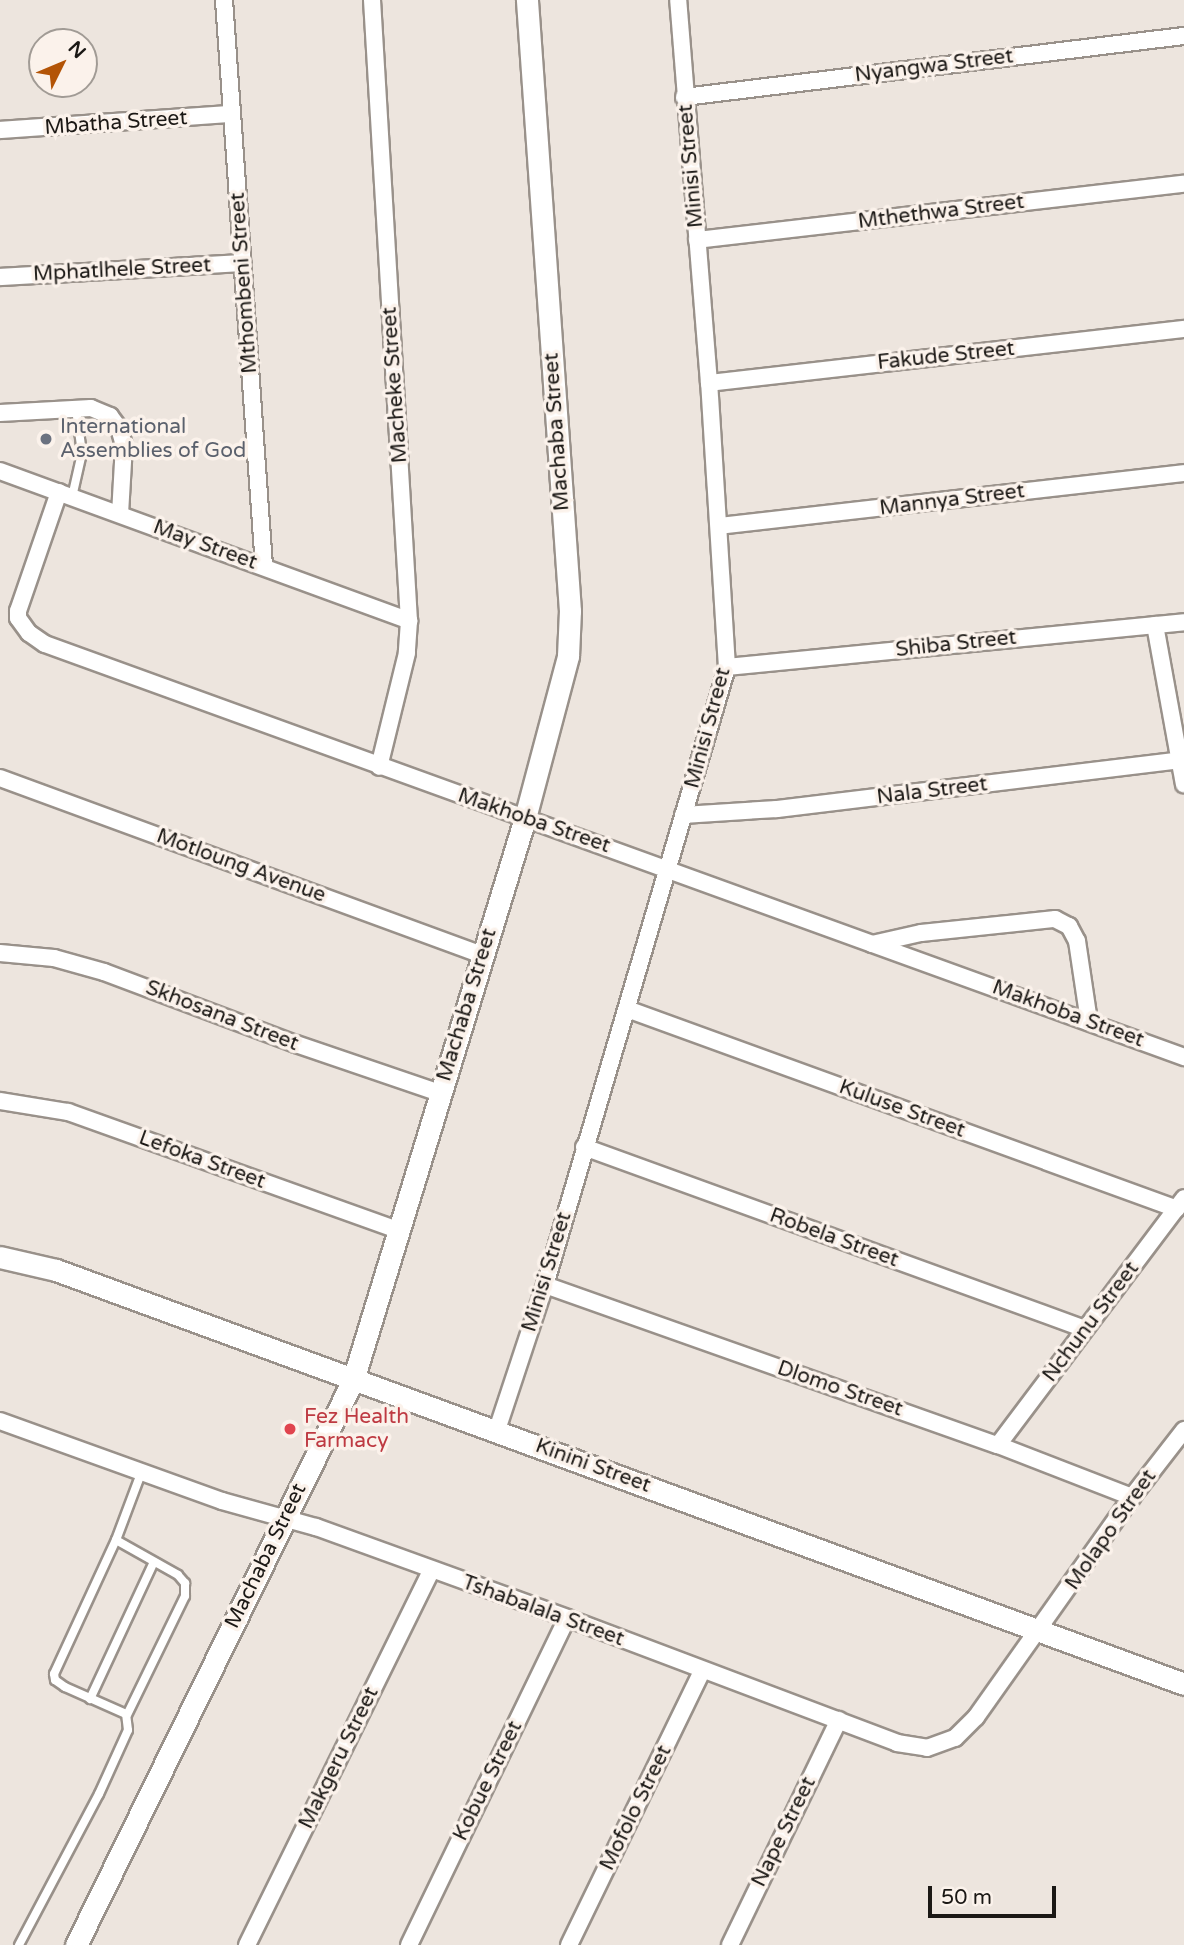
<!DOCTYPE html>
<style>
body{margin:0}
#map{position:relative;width:1184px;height:1945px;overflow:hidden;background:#ede5de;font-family:"Varela Round",sans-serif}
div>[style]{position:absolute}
.roads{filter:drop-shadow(2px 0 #99918a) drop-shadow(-2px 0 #99918a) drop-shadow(0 2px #99918a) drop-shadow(0 -2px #99918a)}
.service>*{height:8px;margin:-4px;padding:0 4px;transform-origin:4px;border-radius:4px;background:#fff}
.minor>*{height:16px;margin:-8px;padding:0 8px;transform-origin:8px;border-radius:8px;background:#fff}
.tertiary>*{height:21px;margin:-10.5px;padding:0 10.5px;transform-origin:10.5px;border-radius:10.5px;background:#fff}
.dots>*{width:19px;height:19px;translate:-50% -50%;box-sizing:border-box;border:4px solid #fbf2eb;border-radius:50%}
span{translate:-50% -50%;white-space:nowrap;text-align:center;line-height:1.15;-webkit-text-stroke:7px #fbf2eb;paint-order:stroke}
.street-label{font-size:21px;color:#1b1815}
.worship-label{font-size:21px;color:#5b616d}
.left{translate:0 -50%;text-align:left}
.health-label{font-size:21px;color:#be3a42}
.north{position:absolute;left:28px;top:28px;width:70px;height:70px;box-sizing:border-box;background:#fbf2eb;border:2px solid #a19b95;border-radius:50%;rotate:47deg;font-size:19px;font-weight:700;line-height:28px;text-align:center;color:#1b1815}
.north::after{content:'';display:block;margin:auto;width:24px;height:32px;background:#b35406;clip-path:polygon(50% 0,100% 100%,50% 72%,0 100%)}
.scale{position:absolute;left:928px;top:1886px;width:128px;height:32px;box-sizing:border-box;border:4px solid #1b1815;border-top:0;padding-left:9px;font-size:21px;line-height:24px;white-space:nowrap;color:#1b1815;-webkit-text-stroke:5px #fbf2eb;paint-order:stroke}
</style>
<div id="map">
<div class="roads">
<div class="service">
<div style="left:72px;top:497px;width:45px;rotate:-77.2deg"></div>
<div style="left:82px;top:453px;width:44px;rotate:-97.8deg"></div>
<div style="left:116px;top:1540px;width:71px;rotate:29.4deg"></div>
<div style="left:178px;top:1575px;width:11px;rotate:49deg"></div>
<div style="left:185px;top:1583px;width:13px;rotate:90deg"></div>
<div style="left:185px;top:1596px;width:132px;rotate:116deg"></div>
<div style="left:90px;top:1699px;width:151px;rotate:-65deg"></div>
<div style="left:19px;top:1945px;width:171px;rotate:-62.1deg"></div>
<div style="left:99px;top:1794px;width:70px;rotate:-65.6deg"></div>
<div style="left:128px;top:1730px;width:16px;rotate:-97deg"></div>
<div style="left:126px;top:1714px;width:67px;rotate:-156.1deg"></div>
<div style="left:65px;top:1687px;width:12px;rotate:-145deg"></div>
<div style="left:55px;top:1680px;width:6px;rotate:-99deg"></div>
<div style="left:54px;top:1674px;width:148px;rotate:-65.2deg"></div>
<div style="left:116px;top:1540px;width:74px;rotate:-69.4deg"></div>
</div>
<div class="minor">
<div style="left:224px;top:0;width:567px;rotate:85.96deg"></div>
<div style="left:372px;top:0;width:622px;rotate:86.59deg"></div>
<div style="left:409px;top:621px;width:32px;rotate:94deg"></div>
<div style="left:407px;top:653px;width:117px;rotate:103.8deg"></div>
<div style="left:684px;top:97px;width:504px;rotate:-6.96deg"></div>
<div style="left:0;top:130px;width:232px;rotate:-4deg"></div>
<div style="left:697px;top:240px;width:490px;rotate:-6.6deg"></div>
<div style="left:0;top:277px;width:243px;rotate:-3.3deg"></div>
<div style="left:709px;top:383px;width:478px;rotate:-6.5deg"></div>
<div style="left:0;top:413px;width:91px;rotate:-3.1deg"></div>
<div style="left:91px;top:408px;width:21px;rotate:23deg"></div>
<div style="left:110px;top:416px;width:15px;rotate:53deg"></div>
<div style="left:119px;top:428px;width:18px;rotate:74deg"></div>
<div style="left:124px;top:445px;width:69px;rotate:93.3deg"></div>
<div style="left:0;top:471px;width:436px;rotate:20.1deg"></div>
<div style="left:59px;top:492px;width:126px;rotate:109deg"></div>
<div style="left:18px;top:611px;width:7px;rotate:90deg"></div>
<div style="left:18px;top:618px;width:19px;rotate:54deg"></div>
<div style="left:29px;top:633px;width:19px;rotate:35deg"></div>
<div style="left:45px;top:644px;width:1212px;rotate:19.93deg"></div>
<div style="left:719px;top:526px;width:468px;rotate:-6.5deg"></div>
<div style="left:1155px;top:625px;width:162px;rotate:79.7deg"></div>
<div style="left:727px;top:667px;width:459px;rotate:-5.6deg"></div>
<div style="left:0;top:778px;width:513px;rotate:20.16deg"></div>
<div style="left:683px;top:815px;width:94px;rotate:-3.7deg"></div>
<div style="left:777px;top:809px;width:405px;rotate:-6.9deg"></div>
<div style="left:872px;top:944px;width:50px;rotate:-12.7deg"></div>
<div style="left:921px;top:933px;width:135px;rotate:-6deg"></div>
<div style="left:1055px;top:919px;width:16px;rotate:27deg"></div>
<div style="left:1069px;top:926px;width:17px;rotate:62deg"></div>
<div style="left:1077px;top:941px;width:81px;rotate:81.5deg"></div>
<div style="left:0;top:953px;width:54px;rotate:5.3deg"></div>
<div style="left:54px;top:958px;width:52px;rotate:15.6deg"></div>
<div style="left:104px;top:972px;width:205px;rotate:20.6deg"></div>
<div style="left:296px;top:1044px;width:152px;rotate:18.8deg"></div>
<div style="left:627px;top:1009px;width:585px;rotate:19.98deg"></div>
<div style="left:0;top:1101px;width:69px;rotate:9.2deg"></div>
<div style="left:68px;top:1112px;width:354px;rotate:19.7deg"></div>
<div style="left:584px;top:1147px;width:533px;rotate:19.96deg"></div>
<div style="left:545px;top:1285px;width:480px;rotate:19.5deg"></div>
<div style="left:998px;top:1445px;width:144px;rotate:21.2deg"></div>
<div style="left:0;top:1421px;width:236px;rotate:19.8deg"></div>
<div style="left:222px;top:1501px;width:98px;rotate:15.5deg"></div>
<div style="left:316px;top:1527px;width:267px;rotate:19.9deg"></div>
<div style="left:567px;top:1618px;width:353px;rotate:20.7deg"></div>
<div style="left:897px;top:1743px;width:30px;rotate:9deg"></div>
<div style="left:927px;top:1748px;width:30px;rotate:-20deg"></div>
<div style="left:955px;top:1738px;width:30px;rotate:-45deg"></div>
<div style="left:976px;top:1717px;width:270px;rotate:-54.7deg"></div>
<div style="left:1132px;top:1497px;width:85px;rotate:-52.2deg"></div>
<div style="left:497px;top:1430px;width:153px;rotate:-71.7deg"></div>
<div style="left:545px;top:1285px;width:644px;rotate:-73.59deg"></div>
<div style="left:727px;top:667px;width:285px;rotate:-93.6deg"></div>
<div style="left:709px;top:383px;width:384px;rotate:-94.6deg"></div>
<div style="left:998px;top:1445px;width:309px;rotate:-53deg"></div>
<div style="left:247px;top:1945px;width:417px;rotate:-63.8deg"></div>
<div style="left:409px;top:1945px;width:363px;rotate:-64.2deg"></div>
<div style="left:569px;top:1945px;width:305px;rotate:-64.1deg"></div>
<div style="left:730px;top:1945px;width:250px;rotate:-64.2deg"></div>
</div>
<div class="tertiary">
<div style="left:0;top:1257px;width:57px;rotate:13.1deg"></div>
<div style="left:56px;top:1270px;width:1202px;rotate:20.15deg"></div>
<div style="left:76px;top:1945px;width:629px;rotate:-63.88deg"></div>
<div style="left:353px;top:1380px;width:588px;rotate:-72.98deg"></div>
<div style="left:525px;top:818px;width:168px;rotate:-75.1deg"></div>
<div style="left:568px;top:656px;width:45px;rotate:-87.5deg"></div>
<div style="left:570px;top:611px;width:613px;rotate:-94.03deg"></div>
</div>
</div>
<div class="dots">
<div style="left:46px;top:439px;background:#6b7280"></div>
<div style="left:290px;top:1429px;background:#e0444e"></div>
</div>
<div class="street-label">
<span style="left:934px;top:66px;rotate:-7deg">Nyangwa Street</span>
<span style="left:116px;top:123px;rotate:-4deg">Mbatha Street</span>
<span style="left:691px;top:166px;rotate:-95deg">Minisi Street</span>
<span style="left:941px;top:212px;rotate:-7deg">Mthethwa Street</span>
<span style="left:122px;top:270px;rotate:-3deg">Mphatlhele Street</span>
<span style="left:244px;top:283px;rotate:-94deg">Mthombeni Street</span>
<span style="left:946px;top:356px;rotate:-6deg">Fakude Street</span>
<span style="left:395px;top:385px;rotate:-94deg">Macheke Street</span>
<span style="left:557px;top:432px;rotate:-94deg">Machaba Street</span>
<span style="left:952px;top:500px;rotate:-7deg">Mannya Street</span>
<span style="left:205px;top:545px;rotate:20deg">May Street</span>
<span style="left:956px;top:644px;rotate:-6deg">Shiba Street</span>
<span style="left:708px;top:728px;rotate:-75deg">Minisi Street</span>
<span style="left:932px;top:791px;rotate:-7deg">Nala Street</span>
<span style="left:534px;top:821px;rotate:19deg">Makhoba Street</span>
<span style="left:241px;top:866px;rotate:20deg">Motloung Avenue</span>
<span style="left:467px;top:1005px;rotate:-73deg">Machaba Street</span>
<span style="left:1068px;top:1014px;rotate:20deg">Makhoba Street</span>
<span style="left:222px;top:1016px;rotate:21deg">Skhosana Street</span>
<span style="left:902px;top:1109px;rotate:20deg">Kuluse Street</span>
<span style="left:202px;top:1160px;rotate:20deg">Lefoka Street</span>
<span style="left:834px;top:1238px;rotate:20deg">Robela Street</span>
<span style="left:547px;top:1272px;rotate:-73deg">Minisi Street</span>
<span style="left:1091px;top:1322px;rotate:-53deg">Nchunu Street</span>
<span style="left:840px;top:1389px;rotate:19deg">Dlomo Street</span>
<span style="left:593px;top:1466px;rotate:20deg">Kinini Street</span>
<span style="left:1111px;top:1530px;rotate:-55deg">Molapo Street</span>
<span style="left:266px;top:1556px;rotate:-64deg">Machaba Street</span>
<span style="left:543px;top:1611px;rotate:20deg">Tshabalala Street</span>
<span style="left:339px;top:1758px;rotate:-64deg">Makgeru Street</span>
<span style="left:488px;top:1781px;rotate:-64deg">Kobue Street</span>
<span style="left:636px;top:1808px;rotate:-64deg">Mofolo Street</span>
<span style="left:784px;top:1832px;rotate:-64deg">Nape Street</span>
</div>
<div class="worship-label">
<span class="left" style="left:60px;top:439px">International<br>Assemblies of God</span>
</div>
<div class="health-label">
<span class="left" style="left:304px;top:1429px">Fez Health<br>Farmacy</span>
</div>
<div class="north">N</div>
<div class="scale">50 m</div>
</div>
